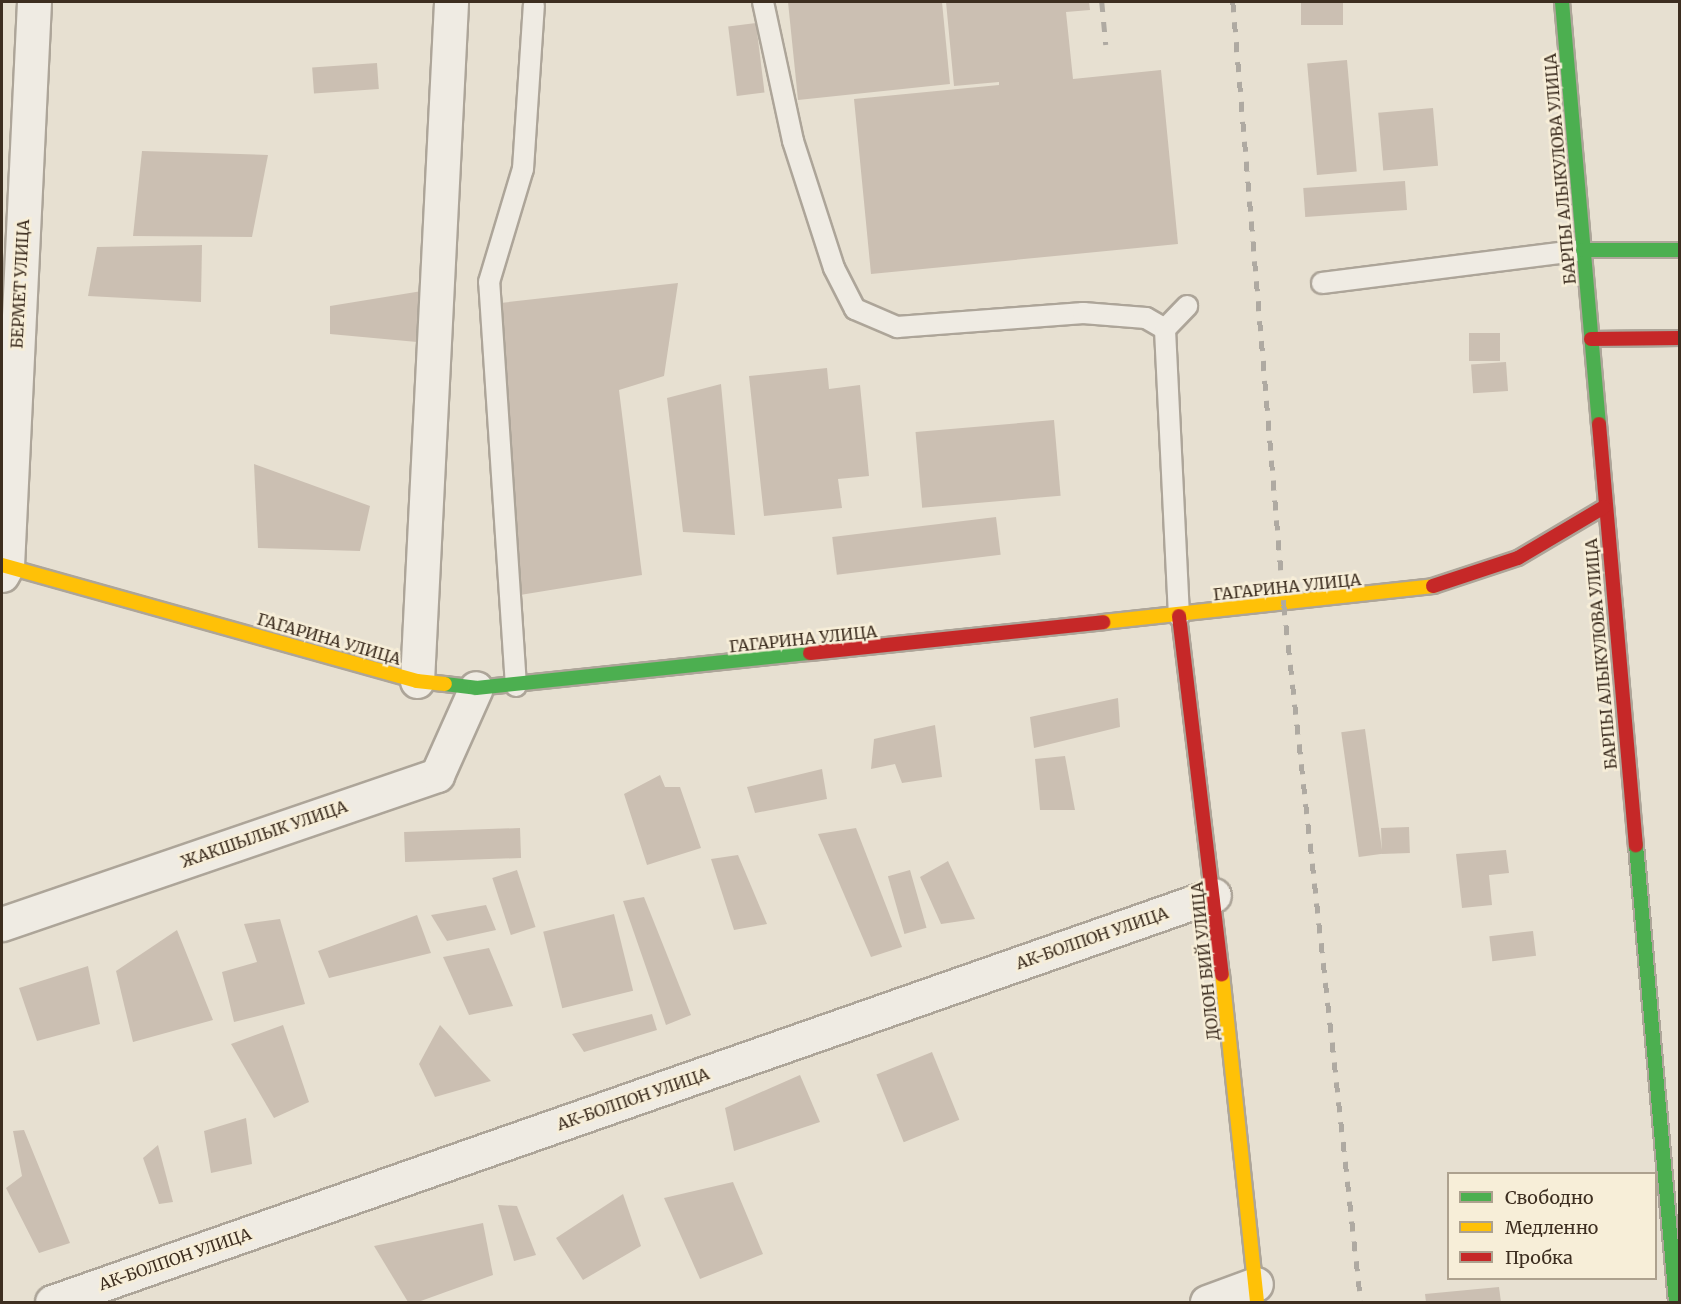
<!DOCTYPE html>
<meta charset="utf-8">
<style>
body{margin:0}
#map{position:relative;width:1681px;height:1304px;overflow:hidden;background:#e7e0d1;font-family:Merriweather,serif}
div>[style]{position:absolute}
.building>*{inset:0;background:#cbbfb2;transform-origin:0 0}
.roads{filter:drop-shadow(2px 0 #ada599) drop-shadow(-2px 0 #ada599) drop-shadow(0 2px #ada599) drop-shadow(0 -2px #ada599)}
.lane>*{height:20px;margin:-10px;padding:0 10px;transform-origin:10px;border-radius:10px;background:#efebe3}
.street>*{height:33px;margin:-16.5px;padding:0 16.5px;transform-origin:16.5px;border-radius:16.5px;background:#efebe3}
.fast>*{height:14px;margin:-7px;padding:0 7px;transform-origin:7px;border-radius:7px;background:#4caf50}
.slow>*{height:14px;margin:-7px;padding:0 7px;transform-origin:7px;border-radius:7px;background:#ffc107}
.jam>*{height:14px;margin:-7px;padding:0 7px;transform-origin:7px;border-radius:7px;background:#c62828}
.rail>*{height:4.5px;margin-top:-2.25px;transform-origin:0;background:repeating-linear-gradient(90deg,#afaaa2 0 10px,transparent 0 20px)}
span{translate:-50% -50%;white-space:nowrap;text-align:center;line-height:1.15;-webkit-text-stroke:5px #f7eed8;paint-order:stroke}
.street-label{font-size:16px;color:#3d2e20}
.frame{position:absolute;inset:0;border:3px solid #3d2e20;pointer-events:none}
.legend{position:absolute;left:1447px;top:1172px;width:210px;height:108px;box-sizing:border-box;background:#f7eed8;border:2px solid #ada18e;margin:0;padding:8px 10px;list-style:none;font-size:18px;color:#3d2e20}
.legend li{display:flex;align-items:center;gap:12px;height:30px}
.legend b{width:30px;border:2px solid #ada18e}
</style>
<div id="map">
<div class="building">
<div style="clip-path:polygon(788px 2px,942px 2px,950px 84px,798px 100px)"></div>
<div style="clip-path:polygon(946px 2px,1089px 2px,1090px 10px,1066px 12px,1073px 79px,1161px 70px,1178px 244px,871px 274px,854px 99px,999px 85px,999px 82px,954px 86px)"></div>
<div style="left:1301px;top:2px;width:42px;height:23px"></div>
<div style="left:756px;top:23px;width:70px;height:28px;rotate:83deg"></div>
<div style="left:1347px;top:60px;width:112px;height:40px;rotate:85deg"></div>
<div style="left:377px;top:63px;width:26px;height:65px;rotate:86deg"></div>
<div style="left:1433px;top:108px;width:58px;height:55px;rotate:85deg"></div>
<div style="clip-path:polygon(142px 151px,268px 155px,252px 237px,133px 236px)"></div>
<div style="left:1405px;top:181px;width:29px;height:102px;rotate:86deg"></div>
<div style="clip-path:polygon(202px 245px,201px 302px,88px 296px,97px 247px)"></div>
<div style="clip-path:polygon(678px 283px,664px 376px,619px 390px,642px 575px,520px 595px,500px 303px)"></div>
<div style="clip-path:polygon(422px 291px,428px 343px,330px 334px,330px 306px)"></div>
<div style="left:1500px;top:333px;width:28px;height:31px;rotate:90deg"></div>
<div style="left:1506px;top:362px;width:29px;height:35px;rotate:86deg"></div>
<div style="clip-path:polygon(827px 368px,829px 389px,860px 385px,869px 476px,838px 479px,842px 508px,764px 516px,749px 376px)"></div>
<div style="clip-path:polygon(721px 384px,735px 535px,683px 532px,667px 398px)"></div>
<div style="left:1054px;top:420px;width:76px;height:139px;rotate:85deg"></div>
<div style="clip-path:polygon(254px 464px,370px 506px,360px 551px,258px 548px)"></div>
<div style="left:996px;top:517px;width:38px;height:165px;rotate:83deg"></div>
<div style="clip-path:polygon(1118px 698px,1120px 727px,1034px 748px,1030px 717px)"></div>
<div style="clip-path:polygon(935px 725px,942px 777px,902px 783px,895px 764px,871px 769px,874px 739px)"></div>
<div style="left:1365px;top:729px;width:126px;height:24px;rotate:82deg"></div>
<div style="clip-path:polygon(1065px 756px,1075px 810px,1040px 810px,1035px 759px)"></div>
<div style="clip-path:polygon(822px 769px,827px 799px,755px 813px,747px 787px)"></div>
<div style="clip-path:polygon(660px 775px,665px 787px,680px 787px,701px 848px,647px 865px,624px 794px)"></div>
<div style="left:1409px;top:827px;width:26px;height:28px;rotate:88deg"></div>
<div style="left:520px;top:828px;width:30px;height:116px;rotate:88deg"></div>
<div style="clip-path:polygon(856px 828px,902px 947px,871px 957px,818px 834px)"></div>
<div style="clip-path:polygon(1506px 850px,1509px 873px,1489px 875px,1492px 905px,1462px 908px,1456px 854px)"></div>
<div style="clip-path:polygon(738px 855px,767px 924px,734px 930px,711px 859px)"></div>
<div style="clip-path:polygon(948px 861px,975px 919px,941px 924px,920px 877px)"></div>
<div style="left:517px;top:870px;width:60px;height:26px;rotate:72deg"></div>
<div style="left:910px;top:870px;width:60px;height:23px;rotate:74deg"></div>
<div style="clip-path:polygon(644px 897px,691px 1015px,666px 1025px,623px 901px)"></div>
<div style="clip-path:polygon(486px 905px,496px 930px,447px 941px,431px 915px)"></div>
<div style="left:614px;top:914px;width:79px;height:73px;rotate:76deg"></div>
<div style="clip-path:polygon(417px 915px,431px 953px,329px 978px,318px 951px)"></div>
<div style="clip-path:polygon(280px 919px,305px 1004px,234px 1022px,222px 972px,257px 962px,244px 924px)"></div>
<div style="clip-path:polygon(177px 930px,213px 1020px,133px 1042px,116px 971px)"></div>
<div style="left:1533px;top:931px;width:25px;height:44px;rotate:83deg"></div>
<div style="clip-path:polygon(489px 948px,513px 1006px,469px 1015px,443px 957px)"></div>
<div style="clip-path:polygon(88px 966px,100px 1024px,37px 1041px,19px 988px)"></div>
<div style="clip-path:polygon(652px 1014px,657px 1030px,584px 1052px,572px 1034px)"></div>
<div style="clip-path:polygon(283px 1025px,309px 1102px,274px 1118px,231px 1044px)"></div>
<div style="clip-path:polygon(440px 1025px,491px 1081px,435px 1097px,419px 1064px)"></div>
<div style="left:932px;top:1052px;width:73px;height:60px;rotate:68deg"></div>
<div style="clip-path:polygon(800px 1075px,820px 1122px,734px 1151px,725px 1108px)"></div>
<div style="clip-path:polygon(246px 1118px,252px 1164px,211px 1173px,204px 1131px)"></div>
<div style="clip-path:polygon(24px 1130px,70px 1243px,39px 1253px,6px 1188px,22px 1176px,13px 1131px)"></div>
<div style="clip-path:polygon(158px 1145px,173px 1202px,159px 1204px,143px 1158px)"></div>
<div style="clip-path:polygon(733px 1182px,763px 1254px,700px 1279px,664px 1198px)"></div>
<div style="clip-path:polygon(623px 1194px,641px 1246px,583px 1280px,556px 1238px)"></div>
<div style="clip-path:polygon(498px 1205px,517px 1206px,536px 1255px,514px 1261px)"></div>
<div style="clip-path:polygon(483px 1223px,493px 1275px,418px 1302px,408px 1302px,374px 1246px)"></div>
<div style="clip-path:polygon(1499px 1287px,1501px 1302px,1426px 1302px,1425px 1294px)"></div>
</div>
<div class="roads">
<div class="lane">
<div style="left:763px;top:2px;width:142px;rotate:77.8deg"></div>
<div style="left:793px;top:141px;width:133px;rotate:72.1deg"></div>
<div style="left:834px;top:268px;width:46px;rotate:62.9deg"></div>
<div style="left:855px;top:309px;width:46px;rotate:23.2deg"></div>
<div style="left:897px;top:327px;width:187px;rotate:-4.3deg"></div>
<div style="left:1083px;top:313px;width:63px;rotate:4.5deg"></div>
<div style="left:1146px;top:318px;width:22px;rotate:30deg"></div>
<div style="left:1322px;top:283px;width:263px;rotate:-7.2deg"></div>
<div style="left:1179px;top:616px;width:287px;rotate:-92.8deg"></div>
<div style="left:1165px;top:329px;width:32px;rotate:-46deg"></div>
<div style="left:516px;top:686px;width:405px;rotate:-93.8deg"></div>
<div style="left:489px;top:282px;width:118px;rotate:-73.3deg"></div>
<div style="left:523px;top:169px;width:164px;rotate:-86.2deg"></div>
</div>
<div class="street">
<div style="left:2px;top:575px;width:10px;rotate:-61deg"></div>
<div style="left:7px;top:566px;width:565px;rotate:-87.26deg"></div>
<div style="left:417px;top:681px;width:680px;rotate:-87.13deg"></div>
<div style="left:2px;top:924px;width:460px;rotate:-18.9deg"></div>
<div style="left:437px;top:775px;width:95px;rotate:-65.9deg"></div>
<div style="left:52px;top:1302px;width:1231px;rotate:-19.3deg"></div>
<div style="left:1207px;top:1302px;width:52px;rotate:-20.2deg"></div>
</div>
<div class="fast">
<div style="left:1562px;top:2px;width:424px;rotate:85deg"></div>
<div style="left:1583px;top:250px;width:97px"></div>
<div style="left:445px;top:684px;width:31px;rotate:7deg"></div>
<div style="left:476px;top:688px;width:336px;rotate:-6deg"></div>
<div style="left:1636px;top:845px;width:459px;rotate:85deg"></div>
</div>
<div class="slow">
<div style="left:2px;top:565px;width:431px;rotate:15.6deg"></div>
<div style="left:417px;top:681px;width:28px;rotate:6deg"></div>
<div style="left:1103px;top:622px;width:332px;rotate:-6.2deg"></div>
<div style="left:1222px;top:974px;width:330px;rotate:83.9deg"></div>
</div>
<div class="jam">
<div style="left:1591px;top:339px;width:89px;rotate:-0.6deg"></div>
<div style="left:1599px;top:424px;width:423px;rotate:85deg"></div>
<div style="left:1433px;top:586px;width:89px;rotate:-18.2deg"></div>
<div style="left:1518px;top:558px;width:100px;rotate:-30.7deg"></div>
<div style="left:1179px;top:616px;width:361px;rotate:83.2deg"></div>
<div style="left:810px;top:653px;width:295px;rotate:-6deg"></div>
</div>
</div>
<div class="rail">
<div style="left:1102px;top:2px;width:43px;rotate:84.7deg"></div>
<div style="left:1233px;top:2px;width:605px;rotate:85.17deg"></div>
<div style="left:1284px;top:605px;width:701px;rotate:83.7deg"></div>
</div>
<div class="street-label">
<span style="left:1560px;top:169px;rotate:-95deg">БАРПЫ АЛЫКУЛОВА УЛИЦА</span>
<span style="left:20px;top:284px;rotate:-87deg">БЕРМЕТ УЛИЦА</span>
<span style="left:1287px;top:587px;rotate:-6deg">ГАГАРИНА УЛИЦА</span>
<span style="left:329px;top:639px;rotate:16deg">ГАГАРИНА УЛИЦА</span>
<span style="left:803px;top:639px;rotate:-6deg">ГАГАРИНА УЛИЦА</span>
<span style="left:1601px;top:654px;rotate:-95deg">БАРПЫ АЛЫКУЛОВА УЛИЦА</span>
<span style="left:264px;top:834px;rotate:-19deg">ЖАКШЫЛЫК УЛИЦА</span>
<span style="left:1092px;top:938px;rotate:-19deg">АК-БОЛПОН УЛИЦА</span>
<span style="left:1205px;top:961px;rotate:-96deg">ДОЛОН БИЙ УЛИЦА</span>
<span style="left:633px;top:1099px;rotate:-19deg">АК-БОЛПОН УЛИЦА</span>
<span style="left:175px;top:1259px;rotate:-19deg">АК-БОЛПОН УЛИЦА</span>
</div>
<div class="frame"></div>
<ul class="legend">
<li><b style="height:8px;background:#4caf50"></b>Свободно</li>
<li><b style="height:8px;background:#ffc107"></b>Медленно</li>
<li><b style="height:8px;background:#c62828"></b>Пробка</li>
</ul>
</div>
